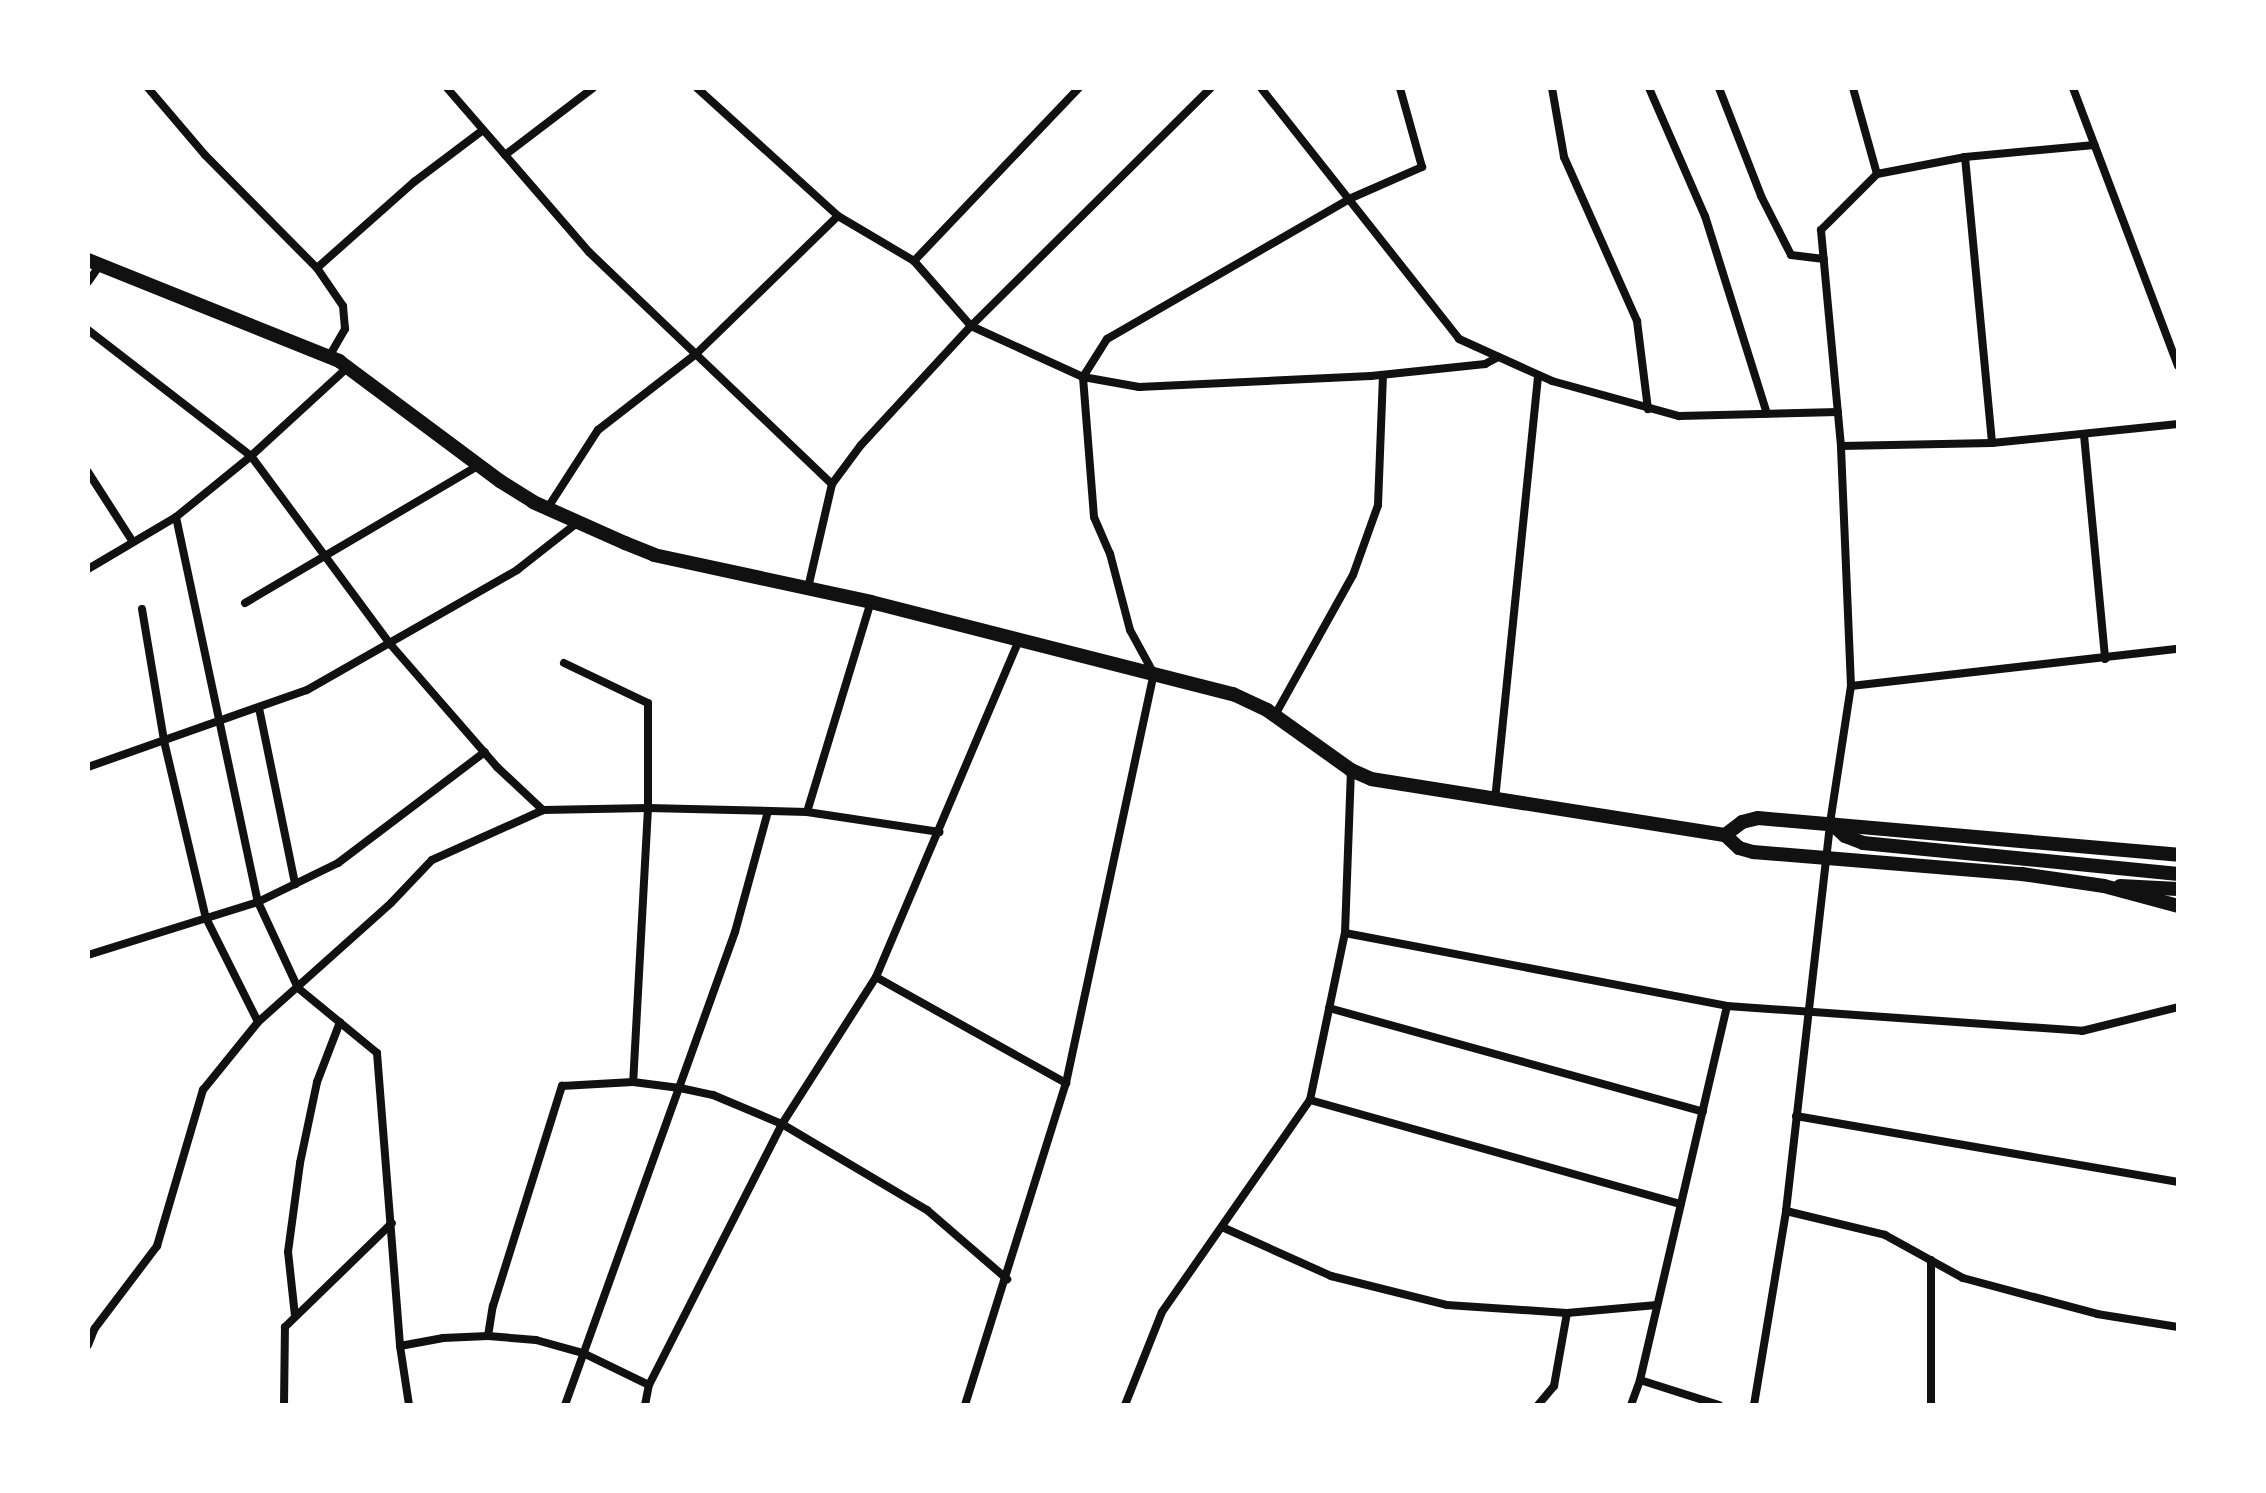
<!DOCTYPE html>
<style>
body{margin:0}
#map{position:relative;width:2266px;height:1493px;overflow:hidden;background:#fff;font-family:Arial,sans-serif}
div>[style]{position:absolute}
.minor>*{height:8px;margin:-4px;padding:0 4px;transform-origin:4px;border-radius:4px;background:#111}
.tertiary>*{height:14px;margin:-7px;padding:0 7px;transform-origin:7px;border-radius:7px;background:#111}
span{translate:-50% -50%;white-space:nowrap;text-align:center;line-height:1.15;-webkit-text-stroke:6px #fff;paint-order:stroke}
.frame{position:absolute;inset:0;border:90px solid #fff;pointer-events:none}
</style>
<div id="map">
<div class="minor">
<div style="left:148px;top:88px;width:88px;rotate:49.6deg"></div>
<div style="left:205px;top:155px;width:159px;rotate:45.3deg"></div>
<div style="left:317px;top:268px;width:130px;rotate:-41.6deg"></div>
<div style="left:414px;top:182px;width:86px;rotate:-37deg"></div>
<div style="left:447px;top:88px;width:217px;rotate:49.1deg"></div>
<div style="left:589px;top:252px;width:336px;rotate:43.7deg"></div>
<div style="left:832px;top:484px;width:107px;rotate:103deg"></div>
<div style="left:697px;top:88px;width:190px;rotate:42.2deg"></div>
<div style="left:838px;top:216px;width:88px;rotate:30.6deg"></div>
<div style="left:914px;top:261px;width:86px;rotate:48.8deg"></div>
<div style="left:971px;top:326px;width:123px;rotate:24.5deg"></div>
<div style="left:1083px;top:377px;width:57px;rotate:10.1deg"></div>
<div style="left:1139px;top:387px;width:232px;rotate:-2.7deg"></div>
<div style="left:1371px;top:376px;width:115px;rotate:-6deg"></div>
<div style="left:1485px;top:364px;width:15px;rotate:-28deg"></div>
<div style="left:1261px;top:88px;width:320px;rotate:51.7deg"></div>
<div style="left:1459px;top:339px;width:102px;rotate:24.3deg"></div>
<div style="left:1552px;top:381px;width:132px;rotate:15.4deg"></div>
<div style="left:1679px;top:416px;width:159px;rotate:-1.4deg"></div>
<div style="left:1552px;top:88px;width:70px;rotate:80.1deg"></div>
<div style="left:1564px;top:157px;width:180px;rotate:66deg"></div>
<div style="left:1637px;top:321px;width:89px;rotate:82.9deg"></div>
<div style="left:1649px;top:88px;width:140px;rotate:66.4deg"></div>
<div style="left:1705px;top:216px;width:207px;rotate:72.6deg"></div>
<div style="left:1719px;top:88px;width:116px;rotate:68.7deg"></div>
<div style="left:1761px;top:196px;width:66px;rotate:63deg"></div>
<div style="left:1791px;top:255px;width:33px;rotate:7deg"></div>
<div style="left:1853px;top:88px;width:89px;rotate:74.4deg"></div>
<div style="left:2073px;top:88px;width:297px;rotate:69.3deg"></div>
<div style="left:505px;top:155px;width:111px;rotate:-37.3deg"></div>
<div style="left:1965px;top:157px;width:287px;rotate:84.6deg"></div>
<div style="left:914px;top:261px;width:239px;rotate:-46.4deg"></div>
<div style="left:317px;top:268px;width:46px;rotate:55.6deg"></div>
<div style="left:343px;top:306px;width:23px;rotate:85deg"></div>
<div style="left:345px;top:329px;width:32px;rotate:120deg"></div>
<div style="left:88px;top:282px;width:21px;rotate:-55deg"></div>
<div style="left:88px;top:330px;width:206px;rotate:37.7deg"></div>
<div style="left:251px;top:456px;width:235px;rotate:53.5deg"></div>
<div style="left:391px;top:645px;width:162px;rotate:49deg"></div>
<div style="left:497px;top:767px;width:63px;rotate:43.1deg"></div>
<div style="left:543px;top:810px;width:105px;rotate:-1.1deg"></div>
<div style="left:648px;top:808px;width:159px;rotate:1.4deg"></div>
<div style="left:807px;top:812px;width:134px;rotate:8.6deg"></div>
<div style="left:2084px;top:435px;width:225px;rotate:84.6deg"></div>
<div style="left:1841px;top:446px;width:151px;rotate:-1.1deg"></div>
<div style="left:1992px;top:443px;width:187px;rotate:-5.8deg"></div>
<div style="left:88px;top:472px;width:83px;rotate:57.3deg"></div>
<div style="left:832px;top:484px;width:49px;rotate:-53.4deg"></div>
<div style="left:861px;top:445px;width:162px;rotate:-47.3deg"></div>
<div style="left:971px;top:326px;width:338px;rotate:-44.8deg"></div>
<div style="left:547px;top:509px;width:94px;rotate:-57.2deg"></div>
<div style="left:598px;top:430px;width:124px;rotate:-37.8deg"></div>
<div style="left:696px;top:354px;width:198px;rotate:-44.2deg"></div>
<div style="left:176px;top:517px;width:394px;rotate:78deg"></div>
<div style="left:258px;top:902px;width:95px;rotate:65.1deg"></div>
<div style="left:298px;top:988px;width:102px;rotate:39.4deg"></div>
<div style="left:377px;top:1053px;width:294px;rotate:85.5deg"></div>
<div style="left:400px;top:1346px;width:60px;rotate:81.3deg"></div>
<div style="left:88px;top:569px;width:102px;rotate:-30.6deg"></div>
<div style="left:176px;top:517px;width:97px;rotate:-39.1deg"></div>
<div style="left:251px;top:456px;width:132px;rotate:-42.5deg"></div>
<div style="left:245px;top:603px;width:270px;rotate:-30.5deg"></div>
<div style="left:142px;top:609px;width:134px;rotate:80.5deg"></div>
<div style="left:164px;top:741px;width:182px;rotate:76.7deg"></div>
<div style="left:206px;top:918px;width:116px;rotate:63.4deg"></div>
<div style="left:564px;top:663px;width:93px;rotate:25.5deg"></div>
<div style="left:648px;top:703px;width:105px;rotate:90deg"></div>
<div style="left:648px;top:808px;width:274px;rotate:93.1deg"></div>
<div style="left:1851px;top:686px;width:329px;rotate:-6.5deg"></div>
<div style="left:259px;top:708px;width:180px;rotate:78.4deg"></div>
<div style="left:1275px;top:715px;width:160px;rotate:-60.9deg"></div>
<div style="left:1353px;top:575px;width:74px;rotate:-70.3deg"></div>
<div style="left:1378px;top:505px;width:130px;rotate:-87.8deg"></div>
<div style="left:88px;top:767px;width:232px;rotate:-19.4deg"></div>
<div style="left:307px;top:690px;width:242px;rotate:-29.7deg"></div>
<div style="left:517px;top:570px;width:76px;rotate:-38.1deg"></div>
<div style="left:1495px;top:800px;width:427px;rotate:-84.2deg"></div>
<div style="left:807px;top:812px;width:220px;rotate:-73.1deg"></div>
<div style="left:1345px;top:933px;width:389px;rotate:10.8deg"></div>
<div style="left:1727px;top:1006px;width:356px;rotate:4deg"></div>
<div style="left:2082px;top:1031px;width:99px;rotate:-14deg"></div>
<div style="left:88px;top:955px;width:178px;rotate:-17.3deg"></div>
<div style="left:258px;top:902px;width:89px;rotate:-26deg"></div>
<div style="left:338px;top:863px;width:184px;rotate:-37.1deg"></div>
<div style="left:876px;top:977px;width:218px;rotate:29.2deg"></div>
<div style="left:1329px;top:1008px;width:388px;rotate:15.5deg"></div>
<div style="left:1310px;top:1100px;width:385px;rotate:15.7deg"></div>
<div style="left:1796px;top:1116px;width:388px;rotate:9.8deg"></div>
<div style="left:1786px;top:1211px;width:102px;rotate:13.6deg"></div>
<div style="left:1885px;top:1235px;width:89px;rotate:28.9deg"></div>
<div style="left:1963px;top:1278px;width:139px;rotate:15deg"></div>
<div style="left:2097px;top:1314px;width:82px;rotate:9.1deg"></div>
<div style="left:1222px;top:1227px;width:120px;rotate:24.2deg"></div>
<div style="left:1331px;top:1276px;width:120px;rotate:14deg"></div>
<div style="left:1447px;top:1305px;width:120px;rotate:3.8deg"></div>
<div style="left:1567px;top:1313px;width:90px;rotate:-5.1deg"></div>
<div style="left:1931px;top:1260px;width:145px;rotate:90deg"></div>
<div style="left:295px;top:1316px;width:64px;rotate:-96.2deg"></div>
<div style="left:288px;top:1252px;width:90px;rotate:-82.3deg"></div>
<div style="left:300px;top:1163px;width:83px;rotate:-78.1deg"></div>
<div style="left:317px;top:1082px;width:64px;rotate:-69deg"></div>
<div style="left:488px;top:1336px;width:30px;rotate:-81deg"></div>
<div style="left:493px;top:1306px;width:231px;rotate:-72.6deg"></div>
<div style="left:562px;top:1086px;width:71px;rotate:-3.2deg"></div>
<div style="left:633px;top:1082px;width:47px;rotate:7.3deg"></div>
<div style="left:680px;top:1088px;width:34px;rotate:12deg"></div>
<div style="left:713px;top:1095px;width:75px;rotate:22.8deg"></div>
<div style="left:782px;top:1124px;width:169px;rotate:30.7deg"></div>
<div style="left:927px;top:1210px;width:106px;rotate:40.8deg"></div>
<div style="left:88px;top:1345px;width:18px;rotate:-68deg"></div>
<div style="left:95px;top:1328px;width:103px;rotate:-52.9deg"></div>
<div style="left:157px;top:1246px;width:163px;rotate:-73.6deg"></div>
<div style="left:203px;top:1090px;width:87px;rotate:-51deg"></div>
<div style="left:258px;top:1022px;width:178px;rotate:-41.8deg"></div>
<div style="left:391px;top:903px;width:59px;rotate:-46.4deg"></div>
<div style="left:432px;top:860px;width:122px;rotate:-24.2deg"></div>
<div style="left:400px;top:1346px;width:44px;rotate:-10.5deg"></div>
<div style="left:443px;top:1338px;width:45px;rotate:-2.5deg"></div>
<div style="left:488px;top:1336px;width:48px;rotate:4.8deg"></div>
<div style="left:536px;top:1340px;width:49px;rotate:15.5deg"></div>
<div style="left:583px;top:1353px;width:73px;rotate:25.9deg"></div>
<div style="left:1640px;top:1380px;width:83px;rotate:17.6deg"></div>
<div style="left:284px;top:1405px;width:78px;rotate:-89.3deg"></div>
<div style="left:285px;top:1327px;width:149px;rotate:-44.2deg"></div>
<div style="left:565px;top:1405px;width:503px;rotate:-70.23deg"></div>
<div style="left:735px;top:932px;width:125px;rotate:-74.7deg"></div>
<div style="left:645px;top:1405px;width:20px;rotate:-79deg"></div>
<div style="left:649px;top:1385px;width:293px;rotate:-63deg"></div>
<div style="left:782px;top:1124px;width:174px;rotate:-57.4deg"></div>
<div style="left:876px;top:977px;width:366px;rotate:-67deg"></div>
<div style="left:965px;top:1405px;width:337px;rotate:-72.6deg"></div>
<div style="left:1066px;top:1083px;width:418px;rotate:-77.9deg"></div>
<div style="left:1154px;top:674px;width:50px;rotate:-118.6deg"></div>
<div style="left:1130px;top:630px;width:79px;rotate:-104.7deg"></div>
<div style="left:1110px;top:554px;width:40px;rotate:-113.4deg"></div>
<div style="left:1094px;top:517px;width:140px;rotate:-94.5deg"></div>
<div style="left:1083px;top:377px;width:45px;rotate:-57.7deg"></div>
<div style="left:1107px;top:339px;width:280px;rotate:-30deg"></div>
<div style="left:1349px;top:199px;width:80px;rotate:-23.7deg"></div>
<div style="left:1422px;top:167px;width:82px;rotate:-105.6deg"></div>
<div style="left:1125px;top:1405px;width:100px;rotate:-68.3deg"></div>
<div style="left:1162px;top:1312px;width:259px;rotate:-55.1deg"></div>
<div style="left:1310px;top:1100px;width:171px;rotate:-78.2deg"></div>
<div style="left:1345px;top:933px;width:163px;rotate:-87.9deg"></div>
<div style="left:1538px;top:1405px;width:25px;rotate:-50deg"></div>
<div style="left:1554px;top:1386px;width:74px;rotate:-79.9deg"></div>
<div style="left:1631px;top:1405px;width:27px;rotate:-70deg"></div>
<div style="left:1640px;top:1380px;width:384px;rotate:-76.9deg"></div>
<div style="left:1754px;top:1405px;width:197px;rotate:-80.6deg"></div>
<div style="left:1786px;top:1211px;width:390px;rotate:-83.5deg"></div>
<div style="left:1830px;top:823px;width:139px;rotate:-81.3deg"></div>
<div style="left:1851px;top:686px;width:240px;rotate:-92.4deg"></div>
<div style="left:1841px;top:446px;width:217px;rotate:-95.3deg"></div>
<div style="left:1821px;top:230px;width:79px;rotate:-45deg"></div>
<div style="left:1877px;top:174px;width:90px;rotate:-10.9deg"></div>
<div style="left:1965px;top:157px;width:130px;rotate:-5.3deg"></div>
</div>
<div class="tertiary">
<div style="left:88px;top:260px;width:271px;rotate:21.9deg"></div>
<div style="left:339px;top:361px;width:201px;rotate:36.7deg"></div>
<div style="left:500px;top:481px;width:39px;rotate:32deg"></div>
<div style="left:533px;top:502px;width:101px;rotate:24deg"></div>
<div style="left:625px;top:543px;width:31px;rotate:22deg"></div>
<div style="left:654px;top:555px;width:222px;rotate:12.2deg"></div>
<div style="left:871px;top:602px;width:374px;rotate:14.3deg"></div>
<div style="left:1233px;top:694px;width:38px;rotate:25deg"></div>
<div style="left:1267px;top:710px;width:103px;rotate:35.5deg"></div>
<div style="left:1351px;top:770px;width:22px;rotate:24deg"></div>
<div style="left:1371px;top:779px;width:358px;rotate:9deg"></div>
<div style="left:1725px;top:835px;width:19px;rotate:43deg"></div>
<div style="left:1739px;top:848px;width:15px;rotate:16deg"></div>
<div style="left:1753px;top:852px;width:270px;rotate:4.7deg"></div>
<div style="left:2022px;top:874px;width:83px;rotate:8.3deg"></div>
<div style="left:2104px;top:886px;width:77px;rotate:15.1deg"></div>
<div style="left:1831px;top:823px;width:19px;rotate:43deg"></div>
<div style="left:1845px;top:836px;width:19px;rotate:21deg"></div>
<div style="left:1863px;top:843px;width:317px;rotate:5.6deg"></div>
<div style="left:1725px;top:835px;width:21px;rotate:-37deg"></div>
<div style="left:1742px;top:822px;width:16px;rotate:-14deg"></div>
<div style="left:1758px;top:818px;width:422px;rotate:5deg"></div>
<div style="left:2120px;top:886px;width:58px;rotate:3deg"></div>
</div>
<div class="frame"></div>
</div>
